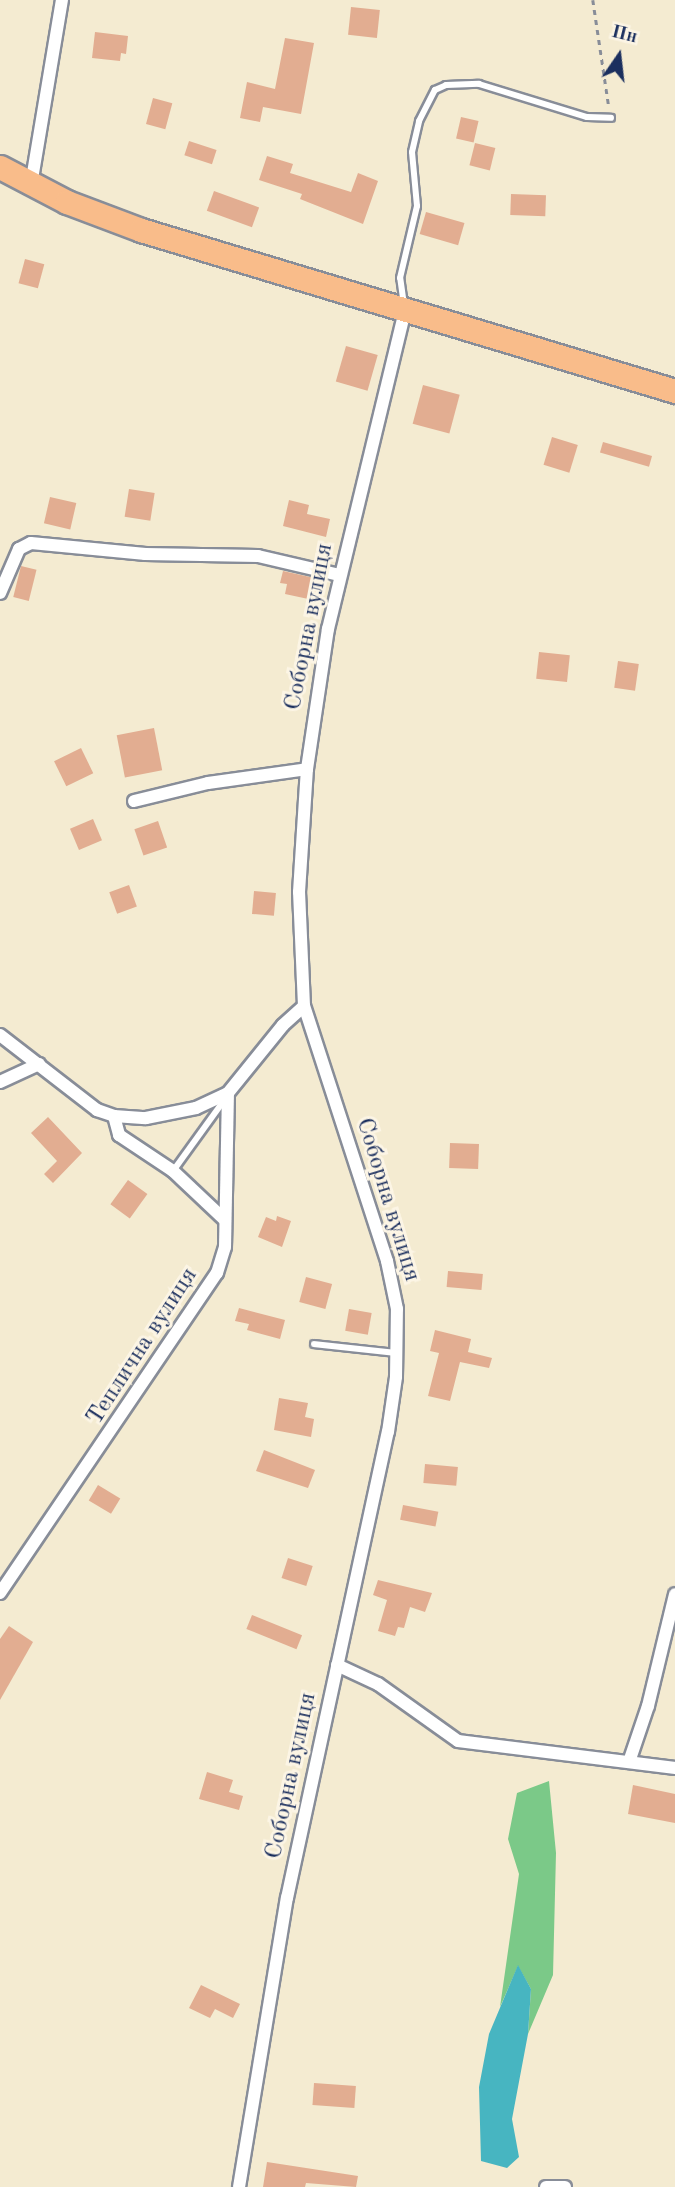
<!DOCTYPE html>
<meta charset="utf-8">
<style>
body{margin:0}
#map{position:relative;width:675px;height:2187px;overflow:hidden;background:#f4ebd1;font-family:"Old Standard TT",serif}
div>[style]{position:absolute}
.green>*{inset:0;background:#7bc988}
.water>*{inset:0;background:#47b5c1}
.building>*{inset:0;background:#e2ad91;transform-origin:0 0}
.path>*{height:2.5px;margin-top:-1.25px;transform-origin:0;background:repeating-linear-gradient(90deg,#888d98 0 5px,transparent 0 10px)}
.roads{filter:drop-shadow(2px 0 #888d98) drop-shadow(-2px 0 #888d98) drop-shadow(0 2px #888d98) drop-shadow(0 -2px #888d98)}
.lane>*{height:6px;margin:-3px;padding:0 3px;transform-origin:3px;border-radius:3px;background:#fff}
.street>*{height:12px;margin:-6px;padding:0 6px;transform-origin:6px;border-radius:6px;background:#fff}
.highway>*{height:23px;margin:-11.5px;padding:0 11.5px;transform-origin:11.5px;border-radius:11.5px;background:#f9bc8a}
span{translate:-50% -50%;white-space:nowrap;text-align:center;line-height:1.15;-webkit-text-stroke:6px #fcf5e5;paint-order:stroke}
.street-label{font-size:24px;color:#1b2f5e}
.north{position:absolute;left:584px;top:21px;width:70px;height:70px;-webkit-text-stroke:5px #fcf5e5;paint-order:stroke;rotate:14deg;font-size:19px;font-weight:700;line-height:28px;text-align:center;color:#1b2f5e}
.north::after{content:'';display:block;margin:auto;width:24px;height:32px;background:#1b2f5e;clip-path:polygon(50% 0,100% 100%,50% 72%,0 100%)}
</style>
<div id="map">
<div class="green">
<div style="clip-path:polygon(549px 1781px,556px 1853px,553px 1975px,528px 2034px,531px 1989px,518px 1966px,500px 2007px,519px 1874px,508px 1839px,517px 1793px)"></div>
</div>
<div class="water">
<div style="clip-path:polygon(518px 1965px,531px 1989px,528px 2034px,512px 2119px,519px 2157px,507px 2168px,481px 2161px,479px 2087px,489px 2034px)"></div>
</div>
<div class="building">
<div style="left:351px;top:7px;width:29px;height:28px;rotate:6deg"></div>
<div style="clip-path:polygon(95px 32px,128px 36px,126px 54px,121px 53px,120px 61px,92px 58px)"></div>
<div style="clip-path:polygon(285px 38px,314px 43px,301px 114px,263px 107px,260px 122px,240px 118px,247px 82px,275px 89px)"></div>
<div style="left:153px;top:98px;width:20px;height:27px;rotate:15deg"></div>
<div style="left:461px;top:117px;width:18px;height:22px;rotate:13deg"></div>
<div style="left:189px;top:141px;width:29px;height:15px;rotate:18deg"></div>
<div style="left:475px;top:143px;width:21px;height:23px;rotate:14deg"></div>
<div style="clip-path:polygon(267px 156px,293px 164px,290px 173px,351px 192px,358px 173px,378px 181px,363px 224px,300px 199px,302px 194px,259px 180px)"></div>
<div style="left:214px;top:191px;width:48px;height:21px;rotate:20deg"></div>
<div style="left:511px;top:194px;width:35px;height:21px;rotate:2deg"></div>
<div style="left:426px;top:212px;width:40px;height:23px;rotate:16deg"></div>
<div style="left:25px;top:259px;width:20px;height:25px;rotate:15deg"></div>
<div style="left:346px;top:346px;width:33px;height:37px;rotate:16deg"></div>
<div style="left:423px;top:385px;width:38px;height:40px;rotate:15deg"></div>
<div style="left:552px;top:437px;width:27px;height:29px;rotate:17deg"></div>
<div style="left:603px;top:442px;width:51px;height:11px;rotate:16deg"></div>
<div style="left:129px;top:489px;width:26px;height:28px;rotate:9deg"></div>
<div style="left:50px;top:497px;width:27px;height:27px;rotate:13deg"></div>
<div style="clip-path:polygon(289px 500px,309px 505px,307px 514px,330px 519px,326px 537px,283px 526px)"></div>
<div style="left:21px;top:566px;width:16px;height:32px;rotate:14deg"></div>
<div style="clip-path:polygon(283px 571px,319px 579px,313px 600px,285px 594px,287px 584px,280px 583px)"></div>
<div style="left:539px;top:652px;width:31px;height:27px;rotate:6deg"></div>
<div style="left:618px;top:661px;width:21px;height:27px;rotate:8deg"></div>
<div style="left:154px;top:728px;width:43px;height:38px;rotate:79deg"></div>
<div style="left:81px;top:748px;width:28px;height:30px;rotate:64deg"></div>
<div style="left:93px;top:819px;width:23px;height:25px;rotate:67deg"></div>
<div style="left:158px;top:821px;width:28px;height:25px;rotate:71deg"></div>
<div style="left:129px;top:885px;width:23px;height:21px;rotate:70deg"></div>
<div style="left:254px;top:891px;width:22px;height:23px;rotate:5deg"></div>
<div style="clip-path:polygon(48px 1117px,82px 1153px,53px 1183px,44px 1174px,57px 1161px,31px 1133px)"></div>
<div style="left:450px;top:1143px;width:29px;height:25px;rotate:2deg"></div>
<div style="left:128px;top:1180px;width:24px;height:30px;rotate:36deg"></div>
<div style="clip-path:polygon(277px 1216px,291px 1221px,282px 1247px,258px 1237px,266px 1217px,276px 1221px)"></div>
<div style="left:448px;top:1271px;width:35px;height:16px;rotate:5deg"></div>
<div style="left:306px;top:1277px;width:27px;height:26px;rotate:15deg"></div>
<div style="clip-path:polygon(239px 1308px,285px 1320px,280px 1339px,247px 1330px,249px 1324px,235px 1321px)"></div>
<div style="left:349px;top:1309px;width:23px;height:22px;rotate:10deg"></div>
<div style="clip-path:polygon(435px 1330px,471px 1339px,468px 1352px,492px 1358px,489px 1368px,460px 1362px,450px 1401px,428px 1396px,439px 1353px,430px 1351px)"></div>
<div style="clip-path:polygon(279px 1398px,308px 1403px,305px 1417px,314px 1419px,311px 1437px,274px 1430px)"></div>
<div style="clip-path:polygon(264px 1450px,315px 1470px,308px 1488px,256px 1471px)"></div>
<div style="left:425px;top:1464px;width:33px;height:19px;rotate:5deg"></div>
<div style="left:98px;top:1485px;width:26px;height:18px;rotate:31deg"></div>
<div style="left:403px;top:1505px;width:36px;height:15px;rotate:11deg"></div>
<div style="left:288px;top:1558px;width:26px;height:21px;rotate:18deg"></div>
<div style="clip-path:polygon(378px 1580px,432px 1593px,425px 1612px,410px 1607px,404px 1628px,398px 1627px,395px 1636px,378px 1631px,387px 1600px,373px 1595px)"></div>
<div style="left:252px;top:1615px;width:54px;height:15px;rotate:22deg"></div>
<div style="clip-path:polygon(9px 1626px,33px 1642px,0 1700px,0 1639px)"></div>
<div style="clip-path:polygon(207px 1772px,233px 1780px,229px 1792px,243px 1796px,239px 1810px,199px 1799px)"></div>
<div style="clip-path:polygon(633px 1785px,675px 1794px,675px 1823px,628px 1814px)"></div>
<div style="clip-path:polygon(201px 1985px,240px 2004px,233px 2018px,215px 2009px,210px 2018px,189px 2008px)"></div>
<div style="left:314px;top:2083px;width:42px;height:22px;rotate:4deg"></div>
<div style="clip-path:polygon(267px 2162px,358px 2176px,356px 2187px,306px 2183px,305px 2187px,263px 2187px)"></div>
</div>
<div class="path">
<div style="left:593px;top:0;width:108px;rotate:81.5deg"></div>
</div>
<div class="roads">
<div class="lane">
<div style="left:404px;top:305px;width:27px;rotate:-98deg"></div>
<div style="left:400px;top:278px;width:74px;rotate:-76.7deg"></div>
<div style="left:417px;top:206px;width:54px;rotate:-95.3deg"></div>
<div style="left:412px;top:152px;width:32px;rotate:-77deg"></div>
<div style="left:419px;top:121px;width:35px;rotate:-63deg"></div>
<div style="left:435px;top:90px;width:12px;rotate:-24deg"></div>
<div style="left:446px;top:85px;width:33px;rotate:-2deg"></div>
<div style="left:479px;top:84px;width:113px;rotate:17deg"></div>
<div style="left:587px;top:117px;width:24px;rotate:2deg"></div>
<div style="left:173px;top:1171px;width:89px;rotate:-54.2deg"></div>
<div style="left:314px;top:1344px;width:82px;rotate:6.3deg"></div>
</div>
<div class="street">
<div style="left:31px;top:185px;width:188px;rotate:-80.5deg"></div>
<div style="left:0;top:593px;width:48px;rotate:-66.6deg"></div>
<div style="left:19px;top:549px;width:13px;rotate:-27deg"></div>
<div style="left:31px;top:543px;width:115px;rotate:5.5deg"></div>
<div style="left:145px;top:554px;width:113px;rotate:1deg"></div>
<div style="left:258px;top:556px;width:83px;rotate:13.2deg"></div>
<div style="left:134px;top:801px;width:76px;rotate:-13.7deg"></div>
<div style="left:208px;top:783px;width:100px;rotate:-8deg"></div>
<div style="left:0;top:1035px;width:123px;rotate:37.7deg"></div>
<div style="left:97px;top:1110px;width:18px;rotate:19deg"></div>
<div style="left:114px;top:1116px;width:32px;rotate:4deg"></div>
<div style="left:146px;top:1118px;width:51px;rotate:-11.3deg"></div>
<div style="left:196px;top:1108px;width:35px;rotate:-25deg"></div>
<div style="left:228px;top:1093px;width:87px;rotate:-51deg"></div>
<div style="left:283px;top:1025px;width:28px;rotate:-42deg"></div>
<div style="left:0;top:1082px;width:43px;rotate:-24.8deg"></div>
<div style="left:114px;top:1116px;width:20px;rotate:75deg"></div>
<div style="left:119px;top:1135px;width:65px;rotate:33.7deg"></div>
<div style="left:173px;top:1171px;width:71px;rotate:43.3deg"></div>
<div style="left:0;top:1593px;width:387px;rotate:-55.9deg"></div>
<div style="left:217px;top:1273px;width:27px;rotate:-73deg"></div>
<div style="left:225px;top:1247px;width:154px;rotate:-88.9deg"></div>
<div style="left:337px;top:1665px;width:45px;rotate:24.9deg"></div>
<div style="left:378px;top:1684px;width:98px;rotate:35.5deg"></div>
<div style="left:458px;top:1741px;width:219px;rotate:7.1deg"></div>
<div style="left:629px;top:1762px;width:59px;rotate:-71.3deg"></div>
<div style="left:648px;top:1706px;width:115px;rotate:-76.4deg"></div>
<div style="left:239px;top:2187px;width:293px;rotate:-80.6deg"></div>
<div style="left:287px;top:1898px;width:477px;rotate:-77.8deg"></div>
<div style="left:388px;top:1432px;width:56px;rotate:-81.7deg"></div>
<div style="left:396px;top:1377px;width:68px;rotate:-89.2deg"></div>
<div style="left:397px;top:1309px;width:49px;rotate:-101.8deg"></div>
<div style="left:387px;top:1261px;width:268px;rotate:-108deg"></div>
<div style="left:304px;top:1006px;width:114px;rotate:-92.5deg"></div>
<div style="left:299px;top:892px;width:123px;rotate:-86.3deg"></div>
<div style="left:307px;top:769px;width:142px;rotate:-81.5deg"></div>
<div style="left:328px;top:629px;width:328px;rotate:-76.4deg"></div>
<div style="left:546px;top:2187px;width:19px"></div>
</div>
<div class="highway">
<div style="left:0;top:167px;width:76px;rotate:27.6deg"></div>
<div style="left:67px;top:202px;width:79px;rotate:20.7deg"></div>
<div style="left:141px;top:230px;width:558px;rotate:16.78deg"></div>
</div>
</div>
<div class="street-label">
<span style="left:310px;top:627px;rotate:-79deg">Соборна вулиця</span>
<span style="left:387px;top:1200px;rotate:73deg">Соборна вулиця</span>
<span style="left:143px;top:1347px;rotate:-57deg">Теплична вулиця</span>
<span style="left:292px;top:1776px;rotate:-78deg">Соборна вулиця</span>
</div>
<div class="north">Пн</div>
</div>
